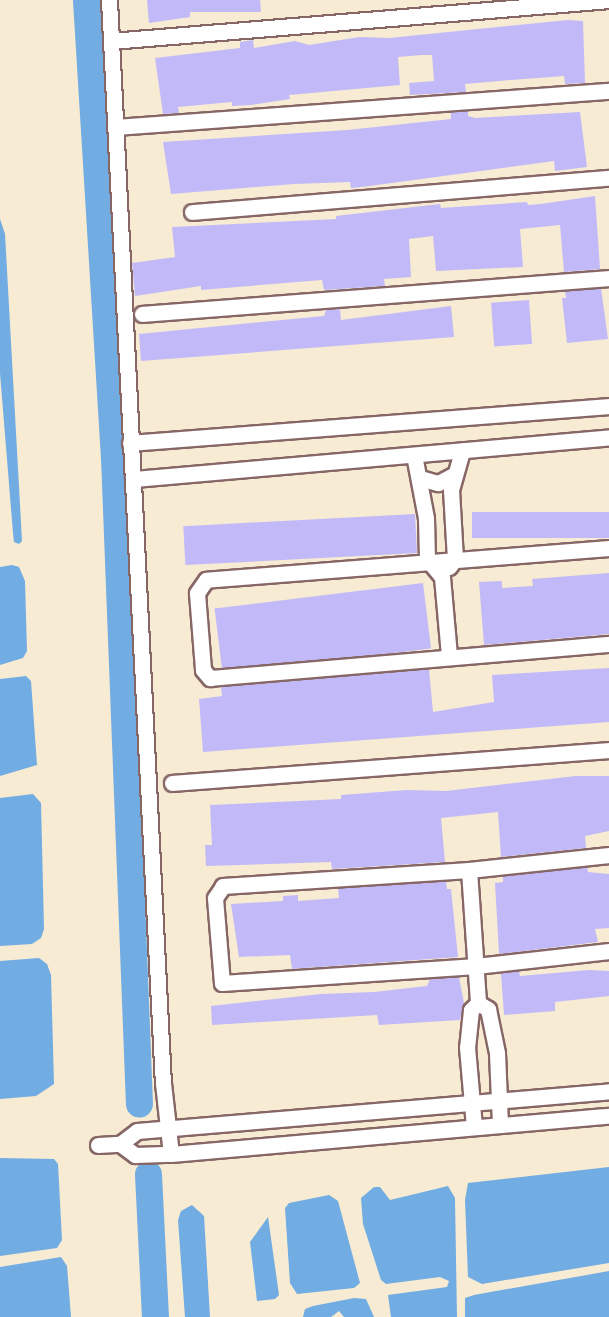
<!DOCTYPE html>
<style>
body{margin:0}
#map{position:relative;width:609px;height:1317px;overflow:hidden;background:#f7ebd3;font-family:"Shantell Sans",sans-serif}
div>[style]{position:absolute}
.water>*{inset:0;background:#71ace2}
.river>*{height:27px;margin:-13.5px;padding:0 13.5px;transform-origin:13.5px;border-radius:13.5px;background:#71ace2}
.building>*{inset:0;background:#c2baf8;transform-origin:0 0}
.roads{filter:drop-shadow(2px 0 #876666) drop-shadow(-2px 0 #876666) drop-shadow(0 2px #876666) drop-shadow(0 -2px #876666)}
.minor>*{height:15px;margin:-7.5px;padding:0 7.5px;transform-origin:7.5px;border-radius:7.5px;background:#fff}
span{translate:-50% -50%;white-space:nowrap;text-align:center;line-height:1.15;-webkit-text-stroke:5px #fcf5e5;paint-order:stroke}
</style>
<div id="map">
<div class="water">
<div style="clip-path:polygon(0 219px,5px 234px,22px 541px,19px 544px,14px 542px,13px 533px,0 373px)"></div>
<div style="clip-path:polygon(12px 565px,19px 567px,25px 581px,27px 651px,23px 658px,0 665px,0 567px)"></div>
<div style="clip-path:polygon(26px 676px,31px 681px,37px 765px,0 776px,0 679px)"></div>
<div style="clip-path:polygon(33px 794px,41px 803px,44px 929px,41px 938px,32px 944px,0 946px,0 798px)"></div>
<div style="clip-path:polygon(39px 958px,47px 964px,51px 975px,54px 1084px,36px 1096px,0 1099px,0 961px)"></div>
<div style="clip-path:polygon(0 1158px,54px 1159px,58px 1164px,62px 1240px,57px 1248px,0 1256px)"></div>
<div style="clip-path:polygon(609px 1167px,609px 1263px,482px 1284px,468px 1277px,465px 1200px,468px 1183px)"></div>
<div style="clip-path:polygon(448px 1186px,455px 1198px,457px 1317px,391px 1317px,388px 1295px,447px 1287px,449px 1281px,440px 1277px,386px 1284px,381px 1280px,363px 1224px,361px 1198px,374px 1187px,380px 1187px,390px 1200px)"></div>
<div style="clip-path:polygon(329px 1195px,338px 1201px,360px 1283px,354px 1288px,297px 1294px,290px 1283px,285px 1208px,289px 1203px)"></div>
<div style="clip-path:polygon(192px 1205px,204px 1216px,210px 1317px,185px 1317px,178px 1220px,181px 1211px)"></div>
<div style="clip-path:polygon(268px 1217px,279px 1295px,275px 1299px,257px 1301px,250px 1242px)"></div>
<div style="clip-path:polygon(61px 1257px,67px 1266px,71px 1317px,0 1317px,0 1267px)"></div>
<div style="clip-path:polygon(609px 1271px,609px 1317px,465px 1317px,465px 1298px,474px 1295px)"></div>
<div style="clip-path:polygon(354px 1298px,366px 1299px,374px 1317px,344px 1317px,339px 1311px,331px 1317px,303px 1317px,305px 1309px,313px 1306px)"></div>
</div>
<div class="river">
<div style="left:86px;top:0;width:458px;rotate:86.5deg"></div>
<div style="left:114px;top:457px;width:647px;rotate:87.79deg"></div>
<div style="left:148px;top:1174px;width:143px;rotate:87.2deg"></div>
</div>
<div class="building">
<div style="clip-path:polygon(147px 0,260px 0,261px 12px,190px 12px,190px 17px,149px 23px)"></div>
<div style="clip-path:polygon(568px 20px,583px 21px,585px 83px,565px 84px,564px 76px,511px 80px,465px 84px,466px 92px,410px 95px,409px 83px,434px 81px,432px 55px,422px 55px,398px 57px,400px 85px,289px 95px,290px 99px,251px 105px,232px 106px,232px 102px,178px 107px,179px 113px,163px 114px,155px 58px,240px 48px,240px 42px,253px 40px,254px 48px,295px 41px,309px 45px,360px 37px,389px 38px)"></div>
<div style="clip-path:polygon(468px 111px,468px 116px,475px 118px,580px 112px,587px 167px,555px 171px,554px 161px,362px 187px,351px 188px,350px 182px,294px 184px,171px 194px,163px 142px,347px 130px,451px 119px,451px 112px)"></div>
<div style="clip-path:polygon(595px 196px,600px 269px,564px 272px,560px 225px,520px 229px,523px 267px,436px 271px,433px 236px,409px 239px,411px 277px,384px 279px,385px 286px,324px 290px,322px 280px,201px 290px,201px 286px,135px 296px,132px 263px,175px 257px,172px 227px,336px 219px,336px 216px,440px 204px,441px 208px,527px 202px,528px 205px,541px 204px)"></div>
<div style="clip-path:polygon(601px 288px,608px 339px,567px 343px,562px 298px,566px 298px,565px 291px)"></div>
<div style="left:529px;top:300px;width:44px;height:38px;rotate:86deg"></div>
<div style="clip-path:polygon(451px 306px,454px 337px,141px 361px,139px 334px,324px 316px,326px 310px,340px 309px,341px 320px)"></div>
<div style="left:609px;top:512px;width:26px;height:137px;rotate:90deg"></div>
<div style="left:415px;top:514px;width:39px;height:232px;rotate:87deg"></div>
<div style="clip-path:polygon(609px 573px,609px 634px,484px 645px,479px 582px,502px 581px,502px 588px,533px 586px,532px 579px)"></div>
<div style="left:423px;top:583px;width:66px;height:210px;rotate:83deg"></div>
<div style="clip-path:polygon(609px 668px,609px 722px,203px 752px,199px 699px,222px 696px,221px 687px,429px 669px,433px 712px,494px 702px,492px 675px)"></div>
<div style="clip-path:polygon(576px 776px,609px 776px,609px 831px,585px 836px,586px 848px,501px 857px,498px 812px,441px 818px,445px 862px,332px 869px,331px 862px,206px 866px,205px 845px,212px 845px,210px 805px,341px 799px,341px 795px,407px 790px,446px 791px)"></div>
<div style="clip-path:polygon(587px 867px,588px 872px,609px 874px,609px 928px,595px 929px,598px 942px,499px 954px,495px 883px,503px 882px,503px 876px)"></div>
<div style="clip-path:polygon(446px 881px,447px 889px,451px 889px,458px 957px,292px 969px,290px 955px,239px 957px,231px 904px,283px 901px,283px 896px,298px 895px,298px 901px,339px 898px,338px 888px)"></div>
<div style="clip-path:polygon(589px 970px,609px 971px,609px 996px,555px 1002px,555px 1011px,504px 1015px,501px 973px,519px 971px,520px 976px)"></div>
<div style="clip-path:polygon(459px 977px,464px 1003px,460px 1020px,379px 1025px,377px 1015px,212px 1025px,211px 1006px,321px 994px,374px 992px,427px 986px,430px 979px)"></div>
</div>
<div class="roads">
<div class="minor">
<div style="left:109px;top:0;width:1084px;rotate:87.15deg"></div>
<div style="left:163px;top:1083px;width:71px;rotate:83.6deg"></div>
<div style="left:111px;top:41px;width:500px;rotate:-4.7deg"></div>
<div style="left:116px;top:127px;width:494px;rotate:-4.2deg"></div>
<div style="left:192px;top:212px;width:418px;rotate:-4.7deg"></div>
<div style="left:142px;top:314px;width:468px;rotate:-4.4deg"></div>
<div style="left:130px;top:443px;width:480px;rotate:-4.4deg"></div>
<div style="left:414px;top:455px;width:64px;rotate:79.2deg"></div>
<div style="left:426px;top:518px;width:41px;rotate:88.6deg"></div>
<div style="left:427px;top:559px;width:23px;rotate:50deg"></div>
<div style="left:442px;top:577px;width:79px;rotate:84.9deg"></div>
<div style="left:420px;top:478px;width:19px;rotate:16deg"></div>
<div style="left:438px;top:483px;width:17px;rotate:-28deg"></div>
<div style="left:133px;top:479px;width:478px;rotate:-5deg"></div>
<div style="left:609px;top:548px;width:404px;rotate:175.5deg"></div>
<div style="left:206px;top:580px;width:16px;rotate:125deg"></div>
<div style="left:197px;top:593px;width:77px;rotate:85.5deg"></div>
<div style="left:203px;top:670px;width:11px;rotate:49deg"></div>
<div style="left:210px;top:678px;width:400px;rotate:-4.9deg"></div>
<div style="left:449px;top:567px;width:10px;rotate:-53deg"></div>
<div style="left:455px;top:559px;width:69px;rotate:-93.3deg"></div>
<div style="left:451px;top:490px;width:41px;rotate:-74.2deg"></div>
<div style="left:172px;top:783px;width:438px;rotate:-4.3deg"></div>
<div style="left:609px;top:855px;width:141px;rotate:173.9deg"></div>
<div style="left:469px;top:870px;width:247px;rotate:176.3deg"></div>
<div style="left:223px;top:886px;width:14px;rotate:124deg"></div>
<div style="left:215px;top:898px;width:85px;rotate:85.3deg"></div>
<div style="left:222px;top:983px;width:255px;rotate:-3.8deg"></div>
<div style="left:476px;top:966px;width:134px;rotate:-6.4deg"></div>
<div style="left:469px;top:870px;width:133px;rotate:86.1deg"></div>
<div style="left:478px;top:1003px;width:10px;rotate:135deg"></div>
<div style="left:471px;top:1010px;width:37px;rotate:96deg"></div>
<div style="left:467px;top:1047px;width:80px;rotate:85deg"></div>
<div style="left:478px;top:1003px;width:12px;rotate:31deg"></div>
<div style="left:488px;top:1009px;width:45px;rotate:78.4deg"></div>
<div style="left:497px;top:1053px;width:72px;rotate:87.6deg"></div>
<div style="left:120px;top:1144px;width:19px;rotate:36deg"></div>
<div style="left:135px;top:1155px;width:36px;rotate:-2deg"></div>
<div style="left:171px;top:1154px;width:440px;rotate:-5deg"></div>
<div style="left:98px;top:1145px;width:22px;rotate:-3deg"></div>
<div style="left:120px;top:1144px;width:21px;rotate:-37deg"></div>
<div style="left:137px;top:1131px;width:474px;rotate:-4.8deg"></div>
</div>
</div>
</div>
